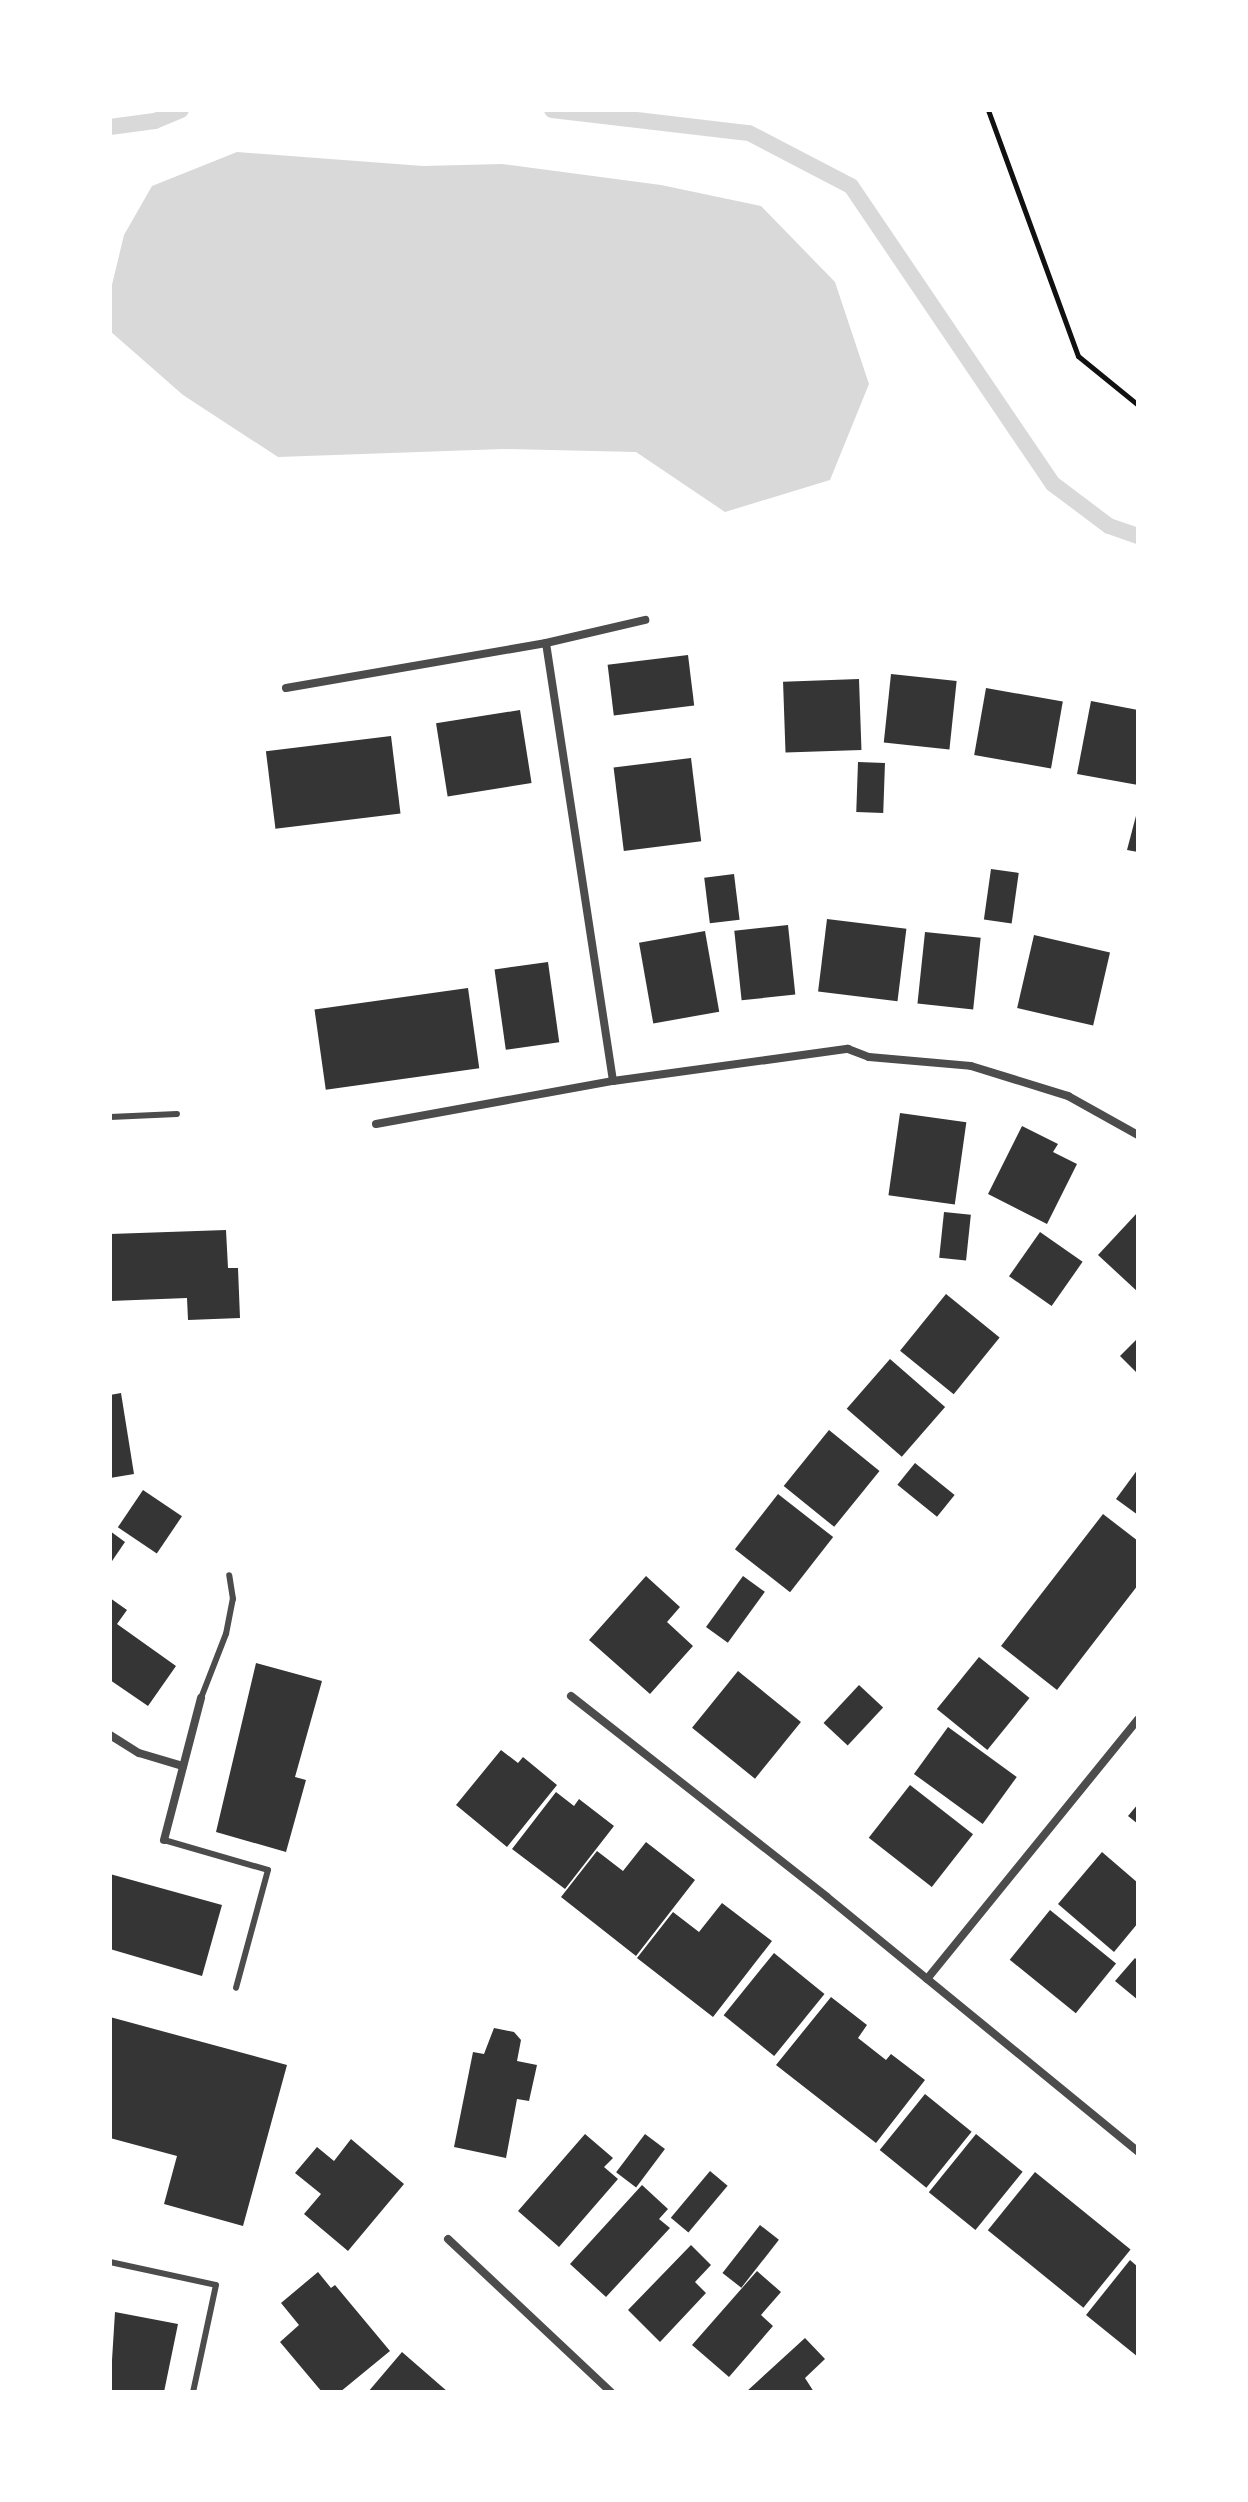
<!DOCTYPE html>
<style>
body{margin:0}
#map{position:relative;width:1248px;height:2502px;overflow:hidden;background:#fff;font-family:Figtree,sans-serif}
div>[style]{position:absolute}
.water>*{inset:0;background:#d9d9d9}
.stream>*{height:16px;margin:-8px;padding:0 8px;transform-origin:8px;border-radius:8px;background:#d9d9d9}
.building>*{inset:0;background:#353535;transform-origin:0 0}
.path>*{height:5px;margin:-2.5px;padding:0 2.5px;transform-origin:2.5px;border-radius:2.5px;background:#111}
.service>*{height:6px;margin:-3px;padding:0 3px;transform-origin:3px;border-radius:3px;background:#4c4c4c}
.minor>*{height:8px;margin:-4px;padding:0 4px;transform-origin:4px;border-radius:4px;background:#4c4c4c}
span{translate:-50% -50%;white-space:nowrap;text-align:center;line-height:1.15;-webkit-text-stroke:6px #fff;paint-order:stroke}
.frame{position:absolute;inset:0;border:112px solid #fff;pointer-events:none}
</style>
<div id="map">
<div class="water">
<div style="clip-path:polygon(237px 152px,423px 166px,502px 164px,661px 185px,761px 206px,835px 282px,869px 384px,830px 480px,725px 512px,636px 452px,503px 449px,278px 457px,183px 395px,110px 331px,110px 293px,124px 235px,152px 186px)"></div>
</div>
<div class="stream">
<div style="left:552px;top:110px;width:198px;rotate:6.7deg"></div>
<div style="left:749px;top:133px;width:115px;rotate:27.5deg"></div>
<div style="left:851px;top:186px;width:360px;rotate:55.9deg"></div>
<div style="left:1053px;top:484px;width:70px;rotate:36.9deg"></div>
<div style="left:1109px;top:526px;width:31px;rotate:19deg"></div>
<div style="left:110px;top:127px;width:45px;rotate:-7.6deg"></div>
<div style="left:155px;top:121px;width:28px;rotate:-23deg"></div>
</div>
<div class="building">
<div style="left:688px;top:655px;width:51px;height:81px;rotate:83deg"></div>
<div style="left:891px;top:674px;width:66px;height:69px;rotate:6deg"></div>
<div style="left:859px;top:679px;width:71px;height:76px;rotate:88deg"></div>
<div style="left:986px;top:688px;width:78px;height:68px;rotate:10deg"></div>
<div style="clip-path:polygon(1091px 701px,1138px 710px,1138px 785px,1077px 774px)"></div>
<div style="left:520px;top:710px;width:74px;height:85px;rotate:81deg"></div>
<div style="left:391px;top:736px;width:78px;height:126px;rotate:83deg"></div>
<div style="left:691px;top:758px;width:84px;height:78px;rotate:83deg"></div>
<div style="left:858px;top:762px;width:27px;height:50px;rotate:2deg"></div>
<div style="clip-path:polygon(1137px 812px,1138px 812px,1138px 852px,1127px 850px)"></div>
<div style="left:991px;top:869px;width:28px;height:51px;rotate:8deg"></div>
<div style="left:734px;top:874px;width:46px;height:30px;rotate:83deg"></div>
<div style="left:827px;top:919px;width:80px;height:73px;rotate:7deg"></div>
<div style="left:788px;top:925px;width:70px;height:54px;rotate:84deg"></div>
<div style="left:705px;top:931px;width:82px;height:67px;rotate:80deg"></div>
<div style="left:925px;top:932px;width:56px;height:72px;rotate:6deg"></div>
<div style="left:1034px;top:935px;width:78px;height:75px;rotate:13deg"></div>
<div style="left:548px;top:962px;width:81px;height:54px;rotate:82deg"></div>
<div style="left:468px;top:988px;width:81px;height:155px;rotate:82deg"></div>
<div style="left:900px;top:1113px;width:67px;height:83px;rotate:8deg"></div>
<div style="clip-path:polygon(1022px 1126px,1058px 1144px,1053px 1152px,1077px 1164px,1047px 1224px,988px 1194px)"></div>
<div style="left:944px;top:1212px;width:27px;height:46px;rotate:6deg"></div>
<div style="clip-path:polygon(1138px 1212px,1138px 1292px,1098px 1255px)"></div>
<div style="clip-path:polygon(226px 1230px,228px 1268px,238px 1268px,240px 1318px,188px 1320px,187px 1298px,110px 1301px,110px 1234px)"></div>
<div style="left:1040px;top:1232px;width:52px;height:54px;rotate:35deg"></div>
<div style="left:946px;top:1294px;width:69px;height:73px;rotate:39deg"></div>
<div style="clip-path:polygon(1138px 1338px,1138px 1374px,1120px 1356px)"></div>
<div style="left:890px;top:1359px;width:73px;height:66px;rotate:41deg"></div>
<div style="clip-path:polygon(121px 1393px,134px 1474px,110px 1478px,110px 1395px)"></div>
<div style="left:829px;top:1430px;width:65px;height:72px;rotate:39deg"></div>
<div style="left:915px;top:1463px;width:51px;height:28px;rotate:39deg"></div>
<div style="clip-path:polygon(1138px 1469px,1138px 1515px,1116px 1499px)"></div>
<div style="left:143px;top:1490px;width:47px;height:45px;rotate:34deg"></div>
<div style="left:778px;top:1494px;width:70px;height:70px;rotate:38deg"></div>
<div style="clip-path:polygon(1103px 1514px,1138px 1541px,1138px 1585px,1057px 1690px,1001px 1646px)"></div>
<div style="clip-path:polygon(110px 1531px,125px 1542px,110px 1564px)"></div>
<div style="clip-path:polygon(646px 1576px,680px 1607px,667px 1622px,693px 1646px,650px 1694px,589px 1640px)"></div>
<div style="left:743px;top:1576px;width:27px;height:63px;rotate:36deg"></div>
<div style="clip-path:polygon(110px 1598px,127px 1610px,117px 1624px,176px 1666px,148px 1706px,110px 1680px)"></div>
<div style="left:979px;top:1657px;width:65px;height:67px;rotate:39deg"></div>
<div style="clip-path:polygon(256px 1663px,322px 1681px,295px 1777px,306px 1780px,286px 1852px,216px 1832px)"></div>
<div style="left:738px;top:1671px;width:81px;height:73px;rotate:39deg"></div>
<div style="left:859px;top:1685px;width:33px;height:52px;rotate:43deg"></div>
<div style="left:948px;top:1727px;width:85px;height:58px;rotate:36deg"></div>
<div style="clip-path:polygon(501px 1750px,518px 1763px,523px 1757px,557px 1785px,507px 1847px,456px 1805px)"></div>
<div style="left:910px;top:1785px;width:80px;height:67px;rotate:38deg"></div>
<div style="clip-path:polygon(556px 1792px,574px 1806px,579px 1799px,614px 1826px,565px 1889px,512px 1849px)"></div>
<div style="clip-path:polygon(1138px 1804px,1138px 1824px,1128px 1816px)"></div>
<div style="clip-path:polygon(646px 1842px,695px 1880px,636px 1956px,561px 1897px,597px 1851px,623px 1871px)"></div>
<div style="clip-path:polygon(1102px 1852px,1138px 1883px,1138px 1923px,1114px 1952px,1058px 1904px)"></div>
<div style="clip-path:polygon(110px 1874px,222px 1905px,202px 1976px,110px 1949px)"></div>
<div style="clip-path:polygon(722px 1903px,772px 1941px,713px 2017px,637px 1958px,673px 1912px,699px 1932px)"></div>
<div style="left:1050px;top:1910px;width:85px;height:64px;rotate:39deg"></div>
<div style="left:774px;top:1953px;width:65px;height:80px;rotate:39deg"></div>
<div style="clip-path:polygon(1135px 1958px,1138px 1961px,1138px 2000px,1115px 1981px)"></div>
<div style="clip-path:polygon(831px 1997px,867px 2025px,858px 2038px,886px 2060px,891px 2054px,925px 2080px,876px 2143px,776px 2065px)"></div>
<div style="clip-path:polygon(110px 2017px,287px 2065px,243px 2226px,164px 2204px,177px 2156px,110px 2138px)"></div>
<div style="clip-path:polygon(494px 2028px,514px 2032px,521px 2040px,517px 2061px,537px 2065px,529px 2101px,517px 2099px,506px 2158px,454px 2147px,473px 2052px,484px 2054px)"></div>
<div style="left:925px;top:2094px;width:60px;height:72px;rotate:39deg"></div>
<div style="clip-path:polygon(585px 2134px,613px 2158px,604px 2167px,618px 2179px,559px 2247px,518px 2211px)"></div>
<div style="left:645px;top:2134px;width:25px;height:48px;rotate:37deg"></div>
<div style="left:976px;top:2134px;width:60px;height:75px;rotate:39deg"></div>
<div style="clip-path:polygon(351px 2139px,404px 2184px,348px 2251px,304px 2214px,321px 2194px,295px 2173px,317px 2147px,334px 2161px)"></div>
<div style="left:710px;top:2171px;width:23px;height:61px;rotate:40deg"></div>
<div style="left:1035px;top:2172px;width:123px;height:75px;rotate:39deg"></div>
<div style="clip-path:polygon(642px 2185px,668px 2209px,659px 2219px,670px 2228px,606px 2297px,570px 2264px)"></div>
<div style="left:760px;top:2225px;width:24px;height:61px;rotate:38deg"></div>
<div style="clip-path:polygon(691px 2245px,711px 2265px,695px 2282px,706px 2293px,660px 2342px,628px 2310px)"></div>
<div style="clip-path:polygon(1130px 2260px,1138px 2267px,1138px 2357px,1086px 2315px)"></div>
<div style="clip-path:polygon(757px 2271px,781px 2292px,761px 2315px,773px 2326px,729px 2377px,692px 2345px)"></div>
<div style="clip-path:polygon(318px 2272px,331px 2288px,335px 2285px,390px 2351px,340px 2392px,322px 2392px,280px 2342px,299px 2325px,281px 2303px)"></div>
<div style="clip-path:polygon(115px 2312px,178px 2324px,164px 2392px,110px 2392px)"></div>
<div style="clip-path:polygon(805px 2338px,825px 2359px,805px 2378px,814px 2392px,746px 2392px)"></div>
<div style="clip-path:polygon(402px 2352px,448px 2392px,368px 2392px)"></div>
</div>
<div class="path">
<div style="left:988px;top:110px;width:262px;rotate:69.9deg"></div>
<div style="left:1078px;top:356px;width:77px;rotate:39.2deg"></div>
</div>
<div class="service">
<div style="left:110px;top:1117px;width:67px;rotate:-2.6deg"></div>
<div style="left:201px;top:1698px;width:69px;rotate:-68.7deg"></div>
<div style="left:226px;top:1634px;width:36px;rotate:-79deg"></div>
<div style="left:233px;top:1599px;width:24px;rotate:-99deg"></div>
<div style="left:164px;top:1840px;width:108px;rotate:16.1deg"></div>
<div style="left:268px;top:1870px;width:122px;rotate:105.2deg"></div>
<div style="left:110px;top:2262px;width:108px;rotate:12.2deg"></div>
<div style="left:216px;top:2285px;width:109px;rotate:102.1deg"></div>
</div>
<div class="minor">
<div style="left:546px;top:643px;width:443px;rotate:81.3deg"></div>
<div style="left:286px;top:688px;width:264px;rotate:-9.8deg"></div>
<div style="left:546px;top:643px;width:102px;rotate:-13.1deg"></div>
<div style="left:376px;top:1124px;width:241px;rotate:-10.3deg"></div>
<div style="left:613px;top:1081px;width:237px;rotate:-7.8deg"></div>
<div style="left:848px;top:1049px;width:22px;rotate:21deg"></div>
<div style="left:869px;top:1057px;width:102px;rotate:5deg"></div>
<div style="left:971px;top:1066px;width:102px;rotate:17.2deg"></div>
<div style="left:1068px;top:1096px;width:80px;rotate:29.1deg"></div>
<div style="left:571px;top:1696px;width:325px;rotate:38.1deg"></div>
<div style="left:827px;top:1897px;width:402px;rotate:39.3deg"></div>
<div style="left:110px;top:1735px;width:34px;rotate:32deg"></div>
<div style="left:139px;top:1753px;width:46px;rotate:16.5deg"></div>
<div style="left:164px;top:1840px;width:147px;rotate:-75.4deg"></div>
<div style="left:927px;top:1979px;width:335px;rotate:-50.9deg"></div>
<div style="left:448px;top:2239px;width:224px;rotate:43.2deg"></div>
</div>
<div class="frame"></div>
</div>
